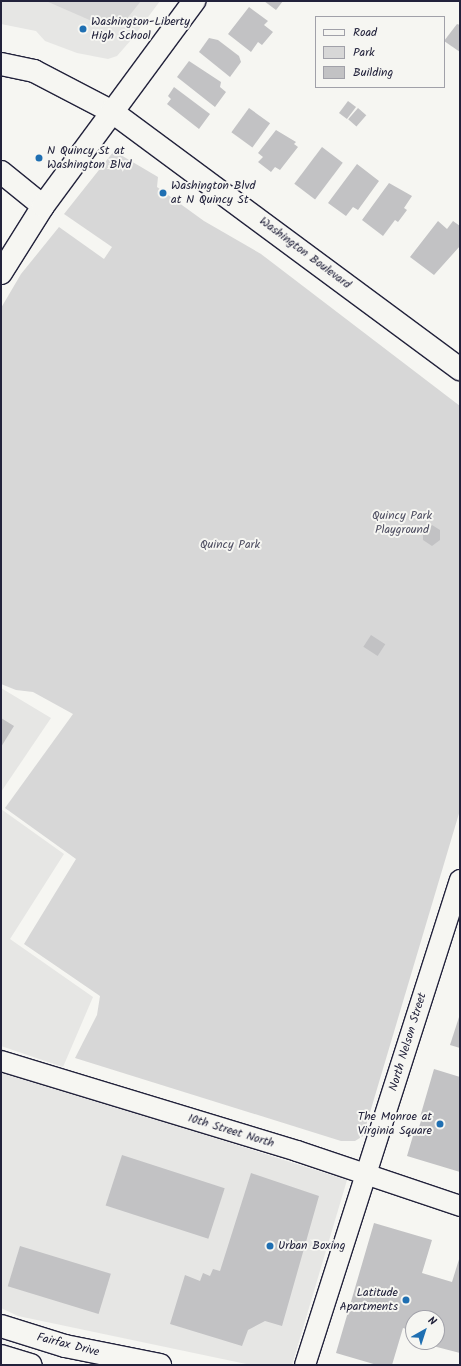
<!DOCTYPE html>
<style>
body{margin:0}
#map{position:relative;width:461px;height:1366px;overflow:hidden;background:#f6f6f2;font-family:Kalam,sans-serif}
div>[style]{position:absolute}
.built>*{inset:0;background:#e6e6e4}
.green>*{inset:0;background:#d7d7d7}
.building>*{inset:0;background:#c2c2c4;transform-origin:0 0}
.roads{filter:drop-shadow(1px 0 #22223b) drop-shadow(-1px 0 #22223b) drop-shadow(0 1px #22223b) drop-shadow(0 -1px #22223b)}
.street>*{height:20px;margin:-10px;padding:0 10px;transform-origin:10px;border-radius:10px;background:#f6f6f2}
.secondary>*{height:22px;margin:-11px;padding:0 11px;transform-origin:11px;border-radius:11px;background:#f6f6f2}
.primary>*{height:22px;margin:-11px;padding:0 11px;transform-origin:11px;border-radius:11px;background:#f6f6f2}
.dots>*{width:11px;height:11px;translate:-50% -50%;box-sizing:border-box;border:2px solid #f6f6f2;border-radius:50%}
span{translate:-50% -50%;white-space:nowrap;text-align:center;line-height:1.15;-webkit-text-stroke:4px #f6f6f2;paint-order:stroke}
.poi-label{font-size:12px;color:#22223b}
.left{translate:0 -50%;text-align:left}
.right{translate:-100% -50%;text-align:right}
.street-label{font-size:12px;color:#22223b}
.park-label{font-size:12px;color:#4f4f62}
.frame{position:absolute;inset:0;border:2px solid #22223b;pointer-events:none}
.legend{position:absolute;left:315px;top:16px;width:130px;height:72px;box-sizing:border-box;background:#f6f6f2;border:1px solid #a1a1a9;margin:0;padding:5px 7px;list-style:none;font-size:12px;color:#22223b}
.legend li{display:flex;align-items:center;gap:8px;height:20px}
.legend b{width:20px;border:1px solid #a1a1a9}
.north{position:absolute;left:405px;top:1310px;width:40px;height:40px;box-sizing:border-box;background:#f6f6f2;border:1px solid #a1a1a9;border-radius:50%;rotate:39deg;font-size:11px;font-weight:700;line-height:16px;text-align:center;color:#22223b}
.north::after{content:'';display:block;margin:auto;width:14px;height:18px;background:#1f6fb2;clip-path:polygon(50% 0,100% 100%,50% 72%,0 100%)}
</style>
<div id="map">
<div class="built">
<div style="clip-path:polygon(1px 1px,160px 1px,131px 40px,117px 56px,108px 59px,77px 53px,45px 41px,36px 31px,1px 24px)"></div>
<div style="clip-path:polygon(1px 688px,51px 718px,1px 792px)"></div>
<div style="clip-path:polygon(1px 809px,64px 854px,10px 939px,93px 997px,63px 1067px,1px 1046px)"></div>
<div style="clip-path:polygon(1px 1070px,347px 1180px,292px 1365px,251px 1365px,18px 1316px,1px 1308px)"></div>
</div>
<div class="green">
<div style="clip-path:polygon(46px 1px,141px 1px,121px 26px,101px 25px)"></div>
<div style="clip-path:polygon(114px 151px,158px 177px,157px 187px,204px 221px,261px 254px,460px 406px,460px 810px,363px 1136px,355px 1141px,341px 1141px,75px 1058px,97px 1015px,100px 996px,24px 944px,76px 859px,5px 808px,73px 714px,33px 692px,16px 690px,1px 684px,1px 308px,21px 274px,59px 227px,104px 259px,112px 247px,64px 214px)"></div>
</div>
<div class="building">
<div style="clip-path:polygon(264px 1px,283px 1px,276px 10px)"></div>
<div style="clip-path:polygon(249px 7px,268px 21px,264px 25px,273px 32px,262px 45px,258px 42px,251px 52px,228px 34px)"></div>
<div style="clip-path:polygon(457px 24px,460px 25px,460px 52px,444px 41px)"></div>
<div style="clip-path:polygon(209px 38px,218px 40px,239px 56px,241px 62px,230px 77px,199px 52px)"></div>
<div style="clip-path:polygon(189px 61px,221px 82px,220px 87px,226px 92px,215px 107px,177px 77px)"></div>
<div style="clip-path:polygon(174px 87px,210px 114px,199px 129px,167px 104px,171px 99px,168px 96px)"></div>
<div style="left:348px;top:101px;width:10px;height:15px;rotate:37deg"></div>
<div style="left:249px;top:108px;width:26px;height:30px;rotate:36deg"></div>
<div style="left:358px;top:108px;width:11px;height:15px;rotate:41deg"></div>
<div style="clip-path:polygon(276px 130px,296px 142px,294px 144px,298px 147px,280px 170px,275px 167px,271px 172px,258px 162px,263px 157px,258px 153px)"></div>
<div style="left:322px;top:147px;width:26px;height:46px;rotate:37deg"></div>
<div style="clip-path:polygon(357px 164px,379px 181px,358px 210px,353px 207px,346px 216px,328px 203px)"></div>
<div style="clip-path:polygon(389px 183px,412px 196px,404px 208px,407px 210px,398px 222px,395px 220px,383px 236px,362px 220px)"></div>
<div style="clip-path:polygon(438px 221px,447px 229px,453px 221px,460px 226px,460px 246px,434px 275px,410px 257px)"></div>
<div style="clip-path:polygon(432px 525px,440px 530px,440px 540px,432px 546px,423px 540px,423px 530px)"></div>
<div style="left:371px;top:635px;width:17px;height:14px;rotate:33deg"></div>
<div style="clip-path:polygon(1px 718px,14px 726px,1px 747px)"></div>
<div style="clip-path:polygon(460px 1014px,460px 1048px,450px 1045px)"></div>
<div style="clip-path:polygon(434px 1069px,460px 1077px,460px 1172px,407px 1156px,415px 1129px,418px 1130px,422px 1118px,420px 1117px)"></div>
<div style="left:122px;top:1155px;width:108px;height:53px;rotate:18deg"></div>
<div style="clip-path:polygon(251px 1173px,319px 1196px,282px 1326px,265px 1321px,248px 1330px,242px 1346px,170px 1324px,185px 1275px,200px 1281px,203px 1273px,210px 1276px,213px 1269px,220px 1271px)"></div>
<div style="clip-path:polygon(374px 1223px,432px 1240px,422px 1273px,452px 1282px,460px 1256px,460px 1353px,433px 1346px,437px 1342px,437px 1318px,413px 1318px,413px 1331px,403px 1328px,392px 1365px,377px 1365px,336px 1353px)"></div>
<div style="left:20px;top:1246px;width:95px;height:42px;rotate:17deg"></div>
</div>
<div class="roads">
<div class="street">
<div style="left:1px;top:1061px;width:309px;rotate:16.9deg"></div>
<div style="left:297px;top:1151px;width:172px;rotate:18.6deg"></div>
<div style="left:305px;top:1365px;width:509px;rotate:-72.28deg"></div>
</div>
<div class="secondary">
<div style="left:1px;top:64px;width:34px;rotate:12deg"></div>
<div style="left:34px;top:71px;width:87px;rotate:27.5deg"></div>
<div style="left:111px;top:111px;width:434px;rotate:36.5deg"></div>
<div style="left:1px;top:172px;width:54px;rotate:39deg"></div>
<div style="left:1px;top:273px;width:79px;rotate:-57.9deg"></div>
<div style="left:43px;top:206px;width:255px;rotate:-53.6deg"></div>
</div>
<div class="primary">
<div style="left:1px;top:1326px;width:67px;rotate:17.4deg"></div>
<div style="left:65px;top:1346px;width:97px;rotate:11.3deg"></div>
<div style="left:1px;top:1356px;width:31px;rotate:17deg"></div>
</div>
</div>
<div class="dots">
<div style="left:83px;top:29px;background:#1f6fb2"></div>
<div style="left:39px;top:158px;background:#1f6fb2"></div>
<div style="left:163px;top:193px;background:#1f6fb2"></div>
<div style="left:440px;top:1124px;background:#1f6fb2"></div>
<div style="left:270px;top:1246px;background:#1f6fb2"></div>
<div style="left:406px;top:1300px;background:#1f6fb2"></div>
</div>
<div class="poi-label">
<span class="left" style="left:91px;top:29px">Washington-Liberty<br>High School</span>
<span class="left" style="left:47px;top:158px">N Quincy St at<br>Washington Blvd</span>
<span class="left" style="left:171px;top:193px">Washington Blvd<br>at N Quincy St</span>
<span class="right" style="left:432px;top:1124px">The Monroe at<br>Virginia Square</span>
<span class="left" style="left:278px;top:1246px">Urban Boxing</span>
<span class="right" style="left:398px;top:1300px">Latitude<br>Apartments</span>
</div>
<div class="street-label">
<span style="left:305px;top:253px;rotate:37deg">Washington Boulevard</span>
<span style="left:408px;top:1042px;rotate:-73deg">North Nelson Street</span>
<span style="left:231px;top:1131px;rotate:17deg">10th Street North</span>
<span style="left:68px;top:1345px;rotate:14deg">Fairfax Drive</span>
</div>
<div class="park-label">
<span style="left:402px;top:523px">Quincy Park<br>Playground</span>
<span style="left:230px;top:545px">Quincy Park</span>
</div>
<div class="frame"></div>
<ul class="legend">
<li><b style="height:5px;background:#f6f6f2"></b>Road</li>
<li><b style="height:11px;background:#d7d7d7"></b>Park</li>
<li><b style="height:11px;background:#c2c2c4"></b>Building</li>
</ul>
<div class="north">N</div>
</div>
